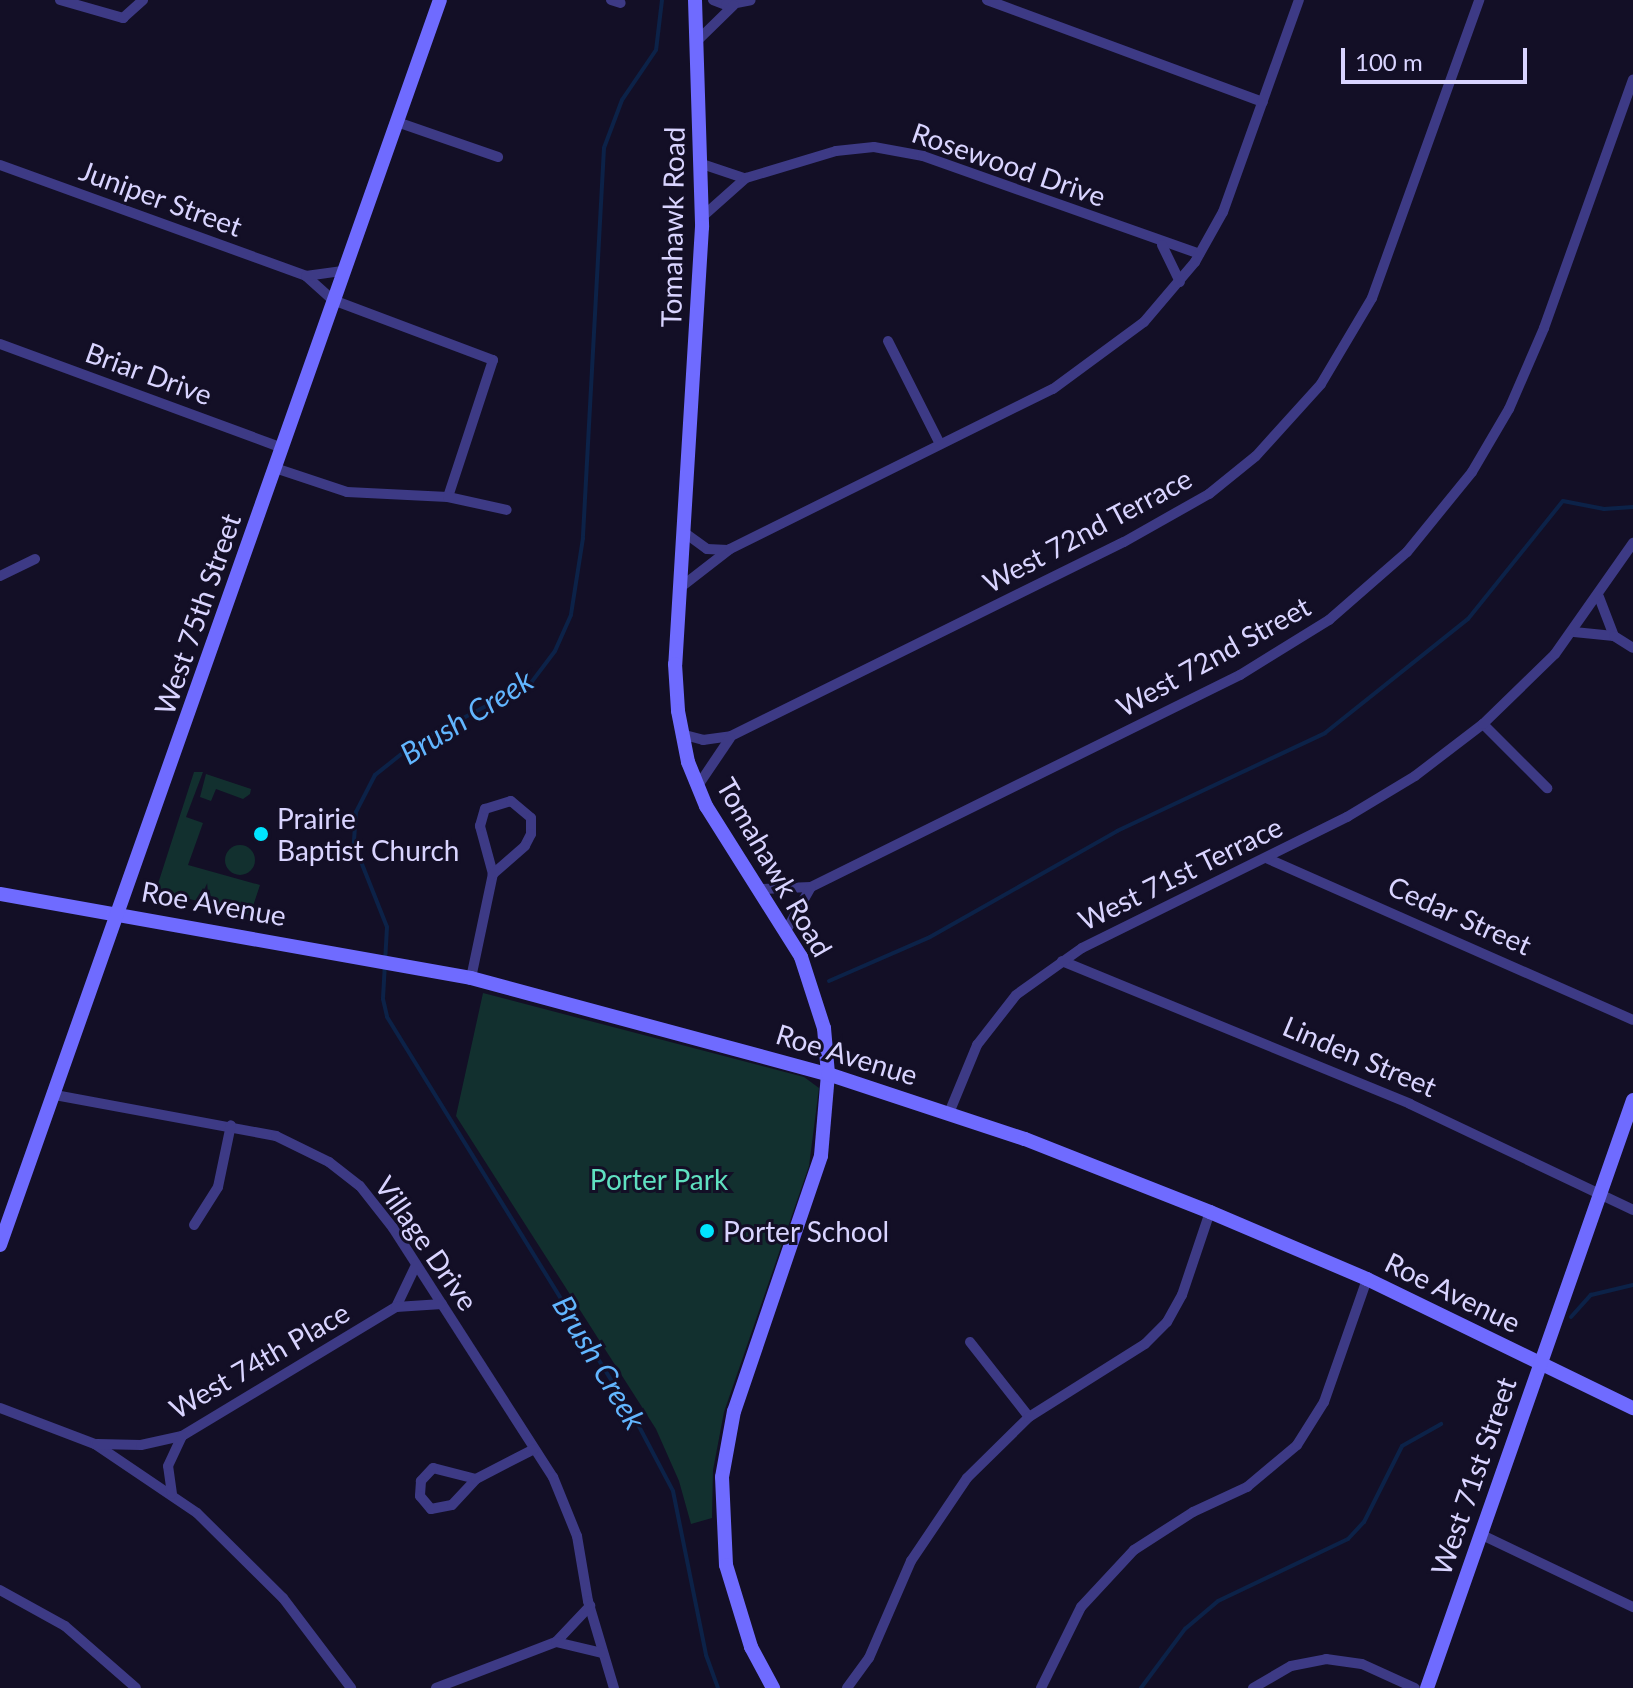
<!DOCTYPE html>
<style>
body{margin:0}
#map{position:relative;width:1633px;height:1688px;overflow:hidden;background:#130f26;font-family:Lato,sans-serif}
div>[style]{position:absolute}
.green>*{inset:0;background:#12302f}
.round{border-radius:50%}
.stream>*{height:4px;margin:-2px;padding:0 2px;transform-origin:2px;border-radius:2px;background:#0c2248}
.street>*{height:10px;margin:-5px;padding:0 5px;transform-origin:5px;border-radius:5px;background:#3d3a85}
.secondary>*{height:14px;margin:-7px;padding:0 7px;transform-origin:7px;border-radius:7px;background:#6f6bff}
.dots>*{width:22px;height:22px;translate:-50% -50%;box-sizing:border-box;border:4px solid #130f26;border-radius:50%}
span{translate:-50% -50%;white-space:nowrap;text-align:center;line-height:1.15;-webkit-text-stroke:6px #130f26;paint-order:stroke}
.street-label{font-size:28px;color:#d9d4ff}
.poi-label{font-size:28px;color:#d9d4ff}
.left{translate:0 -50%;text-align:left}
.park-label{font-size:28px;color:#5fe0c0}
.water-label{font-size:30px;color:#62b6ff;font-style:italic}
.scale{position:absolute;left:1341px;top:48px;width:186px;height:36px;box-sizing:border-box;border:4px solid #d9d4ff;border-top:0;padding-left:10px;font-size:24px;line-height:28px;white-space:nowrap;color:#d9d4ff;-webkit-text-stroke:6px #130f26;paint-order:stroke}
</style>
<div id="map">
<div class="green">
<div style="clip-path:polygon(194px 772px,203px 772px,186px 817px,203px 823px,188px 865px,260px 885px,250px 915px,156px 890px)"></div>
<div style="clip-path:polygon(206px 774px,251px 789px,250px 794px,243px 799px,216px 789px,211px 801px,200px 797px)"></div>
<div class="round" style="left:225px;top:845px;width:30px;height:30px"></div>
<div style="clip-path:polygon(483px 993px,804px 1077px,819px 1088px,809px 1166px,724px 1412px,713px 1470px,712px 1518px,691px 1524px,679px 1481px,656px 1429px,456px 1116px)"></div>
</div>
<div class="stream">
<div style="left:662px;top:0;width:50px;rotate:96.8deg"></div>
<div style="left:656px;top:50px;width:60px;rotate:124.2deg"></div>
<div style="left:622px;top:100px;width:51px;rotate:110.6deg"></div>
<div style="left:604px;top:148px;width:391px;rotate:93.1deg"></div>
<div style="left:583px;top:538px;width:78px;rotate:98.9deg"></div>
<div style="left:571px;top:615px;width:39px;rotate:114deg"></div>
<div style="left:555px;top:651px;width:39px;rotate:127deg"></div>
<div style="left:532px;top:682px;width:133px;rotate:152.3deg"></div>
<div style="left:414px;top:744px;width:50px;rotate:141.5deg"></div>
<div style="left:375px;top:775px;width:42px;rotate:117.2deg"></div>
<div style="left:356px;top:812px;width:32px;rotate:94deg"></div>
<div style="left:354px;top:844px;width:89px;rotate:68.3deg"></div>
<div style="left:387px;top:927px;width:72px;rotate:93.2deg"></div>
<div style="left:383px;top:999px;width:18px;rotate:77deg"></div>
<div style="left:387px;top:1017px;width:468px;rotate:58.3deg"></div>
<div style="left:633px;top:1415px;width:86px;rotate:62.2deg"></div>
<div style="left:673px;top:1491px;width:167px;rotate:78.6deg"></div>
<div style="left:706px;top:1655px;width:35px;rotate:70deg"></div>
<div style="left:829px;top:981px;width:110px;rotate:-23.5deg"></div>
<div style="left:930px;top:937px;width:215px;rotate:-29.5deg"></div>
<div style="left:1117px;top:831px;width:230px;rotate:-25.2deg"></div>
<div style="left:1325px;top:733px;width:183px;rotate:-38.6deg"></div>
<div style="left:1468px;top:619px;width:151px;rotate:-51.2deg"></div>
<div style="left:1563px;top:501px;width:42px;rotate:11deg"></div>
<div style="left:1604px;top:509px;width:29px;rotate:-4deg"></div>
<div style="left:1571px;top:1317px;width:30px;rotate:-48deg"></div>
<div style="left:1591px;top:1295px;width:43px;rotate:-13.4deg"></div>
<div style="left:1141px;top:1688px;width:74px;rotate:-53.3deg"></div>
<div style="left:1185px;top:1629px;width:43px;rotate:-40.3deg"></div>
<div style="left:1218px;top:1601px;width:144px;rotate:-25.5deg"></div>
<div style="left:1348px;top:1539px;width:23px;rotate:-47deg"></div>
<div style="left:1364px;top:1522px;width:85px;rotate:-63.4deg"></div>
<div style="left:1402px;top:1446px;width:45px;rotate:-29.4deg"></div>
</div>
<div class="street">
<div style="left:60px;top:0;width:66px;rotate:15.9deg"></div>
<div style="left:123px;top:18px;width:27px;rotate:-42deg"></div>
<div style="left:611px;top:0;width:10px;rotate:17deg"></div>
<div style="left:713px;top:0;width:14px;rotate:21deg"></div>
<div style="left:726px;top:5px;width:25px;rotate:-11deg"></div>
<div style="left:987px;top:0;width:294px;rotate:20.3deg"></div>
<div style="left:695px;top:43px;width:54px;rotate:-44.3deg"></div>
<div style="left:397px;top:122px;width:107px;rotate:19.1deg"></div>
<div style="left:702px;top:164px;width:44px;rotate:18.4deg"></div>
<div style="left:0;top:165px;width:326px;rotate:19.9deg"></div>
<div style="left:306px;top:276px;width:36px;rotate:42deg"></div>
<div style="left:333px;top:300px;width:171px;rotate:20.6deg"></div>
<div style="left:493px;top:360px;width:144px;rotate:108.2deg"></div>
<div style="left:702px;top:217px;width:59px;rotate:-41.6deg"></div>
<div style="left:746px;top:178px;width:94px;rotate:-16.7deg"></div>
<div style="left:836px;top:151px;width:38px;rotate:-6deg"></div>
<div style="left:874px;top:147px;width:50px;rotate:10.4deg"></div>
<div style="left:923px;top:156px;width:293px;rotate:19.5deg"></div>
<div style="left:1162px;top:245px;width:41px;rotate:64.1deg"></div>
<div style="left:306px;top:276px;width:37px;rotate:-8deg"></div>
<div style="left:888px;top:341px;width:115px;rotate:63.2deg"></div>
<div style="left:0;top:344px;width:301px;rotate:20.2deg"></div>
<div style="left:275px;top:468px;width:76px;rotate:18.4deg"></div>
<div style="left:347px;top:492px;width:101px;rotate:2.8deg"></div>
<div style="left:448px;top:497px;width:60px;rotate:12.4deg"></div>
<div style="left:685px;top:533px;width:27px;rotate:36deg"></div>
<div style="left:707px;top:549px;width:21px;rotate:3deg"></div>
<div style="left:0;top:576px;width:39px;rotate:-26deg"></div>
<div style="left:681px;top:587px;width:62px;rotate:-37.8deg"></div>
<div style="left:730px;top:549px;width:360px;rotate:-26.4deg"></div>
<div style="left:1053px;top:389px;width:113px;rotate:-36.4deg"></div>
<div style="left:1144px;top:322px;width:79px;rotate:-49.6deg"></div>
<div style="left:1195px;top:262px;width:57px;rotate:-60.8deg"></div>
<div style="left:1223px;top:212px;width:225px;rotate:-70.3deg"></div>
<div style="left:1599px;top:597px;width:42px;rotate:69deg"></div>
<div style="left:1574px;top:632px;width:40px;rotate:5.7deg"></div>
<div style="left:1614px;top:636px;width:22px;rotate:32deg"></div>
<div style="left:1483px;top:724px;width:91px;rotate:45deg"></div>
<div style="left:681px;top:734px;width:23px;rotate:15deg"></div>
<div style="left:703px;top:740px;width:28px;rotate:-8deg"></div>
<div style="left:731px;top:736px;width:438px;rotate:-26.3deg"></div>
<div style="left:1124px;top:542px;width:98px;rotate:-29.5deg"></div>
<div style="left:1209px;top:494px;width:60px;rotate:-39deg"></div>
<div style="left:1256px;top:456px;width:97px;rotate:-47.9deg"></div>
<div style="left:1321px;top:384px;width:100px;rotate:-59.3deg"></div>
<div style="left:1372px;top:298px;width:317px;rotate:-70.2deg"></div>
<div style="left:697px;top:787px;width:59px;rotate:-56deg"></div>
<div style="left:1266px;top:858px;width:401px;rotate:23.8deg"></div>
<div style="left:760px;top:889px;width:51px;rotate:-2.2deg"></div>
<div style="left:811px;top:887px;width:479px;rotate:-26.3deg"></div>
<div style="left:1240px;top:675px;width:105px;rotate:-31.7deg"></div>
<div style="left:1329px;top:620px;width:103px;rotate:-41.1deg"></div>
<div style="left:1407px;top:552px;width:103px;rotate:-50.9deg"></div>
<div style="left:1472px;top:472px;width:73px;rotate:-59.6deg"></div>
<div style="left:1509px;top:409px;width:88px;rotate:-66.6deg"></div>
<div style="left:1544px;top:328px;width:264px;rotate:-70.3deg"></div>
<div style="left:787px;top:929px;width:48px;rotate:-60.3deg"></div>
<div style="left:1062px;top:961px;width:376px;rotate:22.3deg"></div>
<div style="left:1410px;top:1104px;width:247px;rotate:25.4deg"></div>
<div style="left:471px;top:978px;width:106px;rotate:-78.1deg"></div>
<div style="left:493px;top:874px;width:50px;rotate:-105.2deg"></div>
<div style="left:480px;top:826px;width:18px;rotate:-74deg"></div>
<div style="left:485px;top:809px;width:27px;rotate:-17deg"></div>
<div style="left:511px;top:801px;width:26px;rotate:40deg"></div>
<div style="left:531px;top:818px;width:16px;rotate:90deg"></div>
<div style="left:531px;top:834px;width:13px;rotate:117deg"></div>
<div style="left:525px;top:846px;width:43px;rotate:138.8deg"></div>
<div style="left:55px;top:1095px;width:225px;rotate:10.5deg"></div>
<div style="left:276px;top:1136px;width:59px;rotate:26.1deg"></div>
<div style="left:329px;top:1162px;width:39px;rotate:38deg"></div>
<div style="left:360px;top:1186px;width:53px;rotate:51.8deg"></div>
<div style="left:393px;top:1228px;width:296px;rotate:57.3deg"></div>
<div style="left:553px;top:1477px;width:64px;rotate:67.9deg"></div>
<div style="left:577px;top:1536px;width:66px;rotate:80.4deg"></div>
<div style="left:588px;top:1601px;width:91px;rotate:73.4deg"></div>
<div style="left:949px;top:1113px;width:74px;rotate:-67.6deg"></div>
<div style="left:977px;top:1045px;width:63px;rotate:-52deg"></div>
<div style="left:1016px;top:995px;width:81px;rotate:-35.5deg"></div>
<div style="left:1082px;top:948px;width:296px;rotate:-26.3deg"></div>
<div style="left:1347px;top:817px;width:79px;rotate:-31.1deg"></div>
<div style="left:1415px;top:776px;width:86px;rotate:-37.4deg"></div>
<div style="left:1483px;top:724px;width:100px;rotate:-44.2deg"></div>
<div style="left:1555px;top:654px;width:136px;rotate:-54.9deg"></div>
<div style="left:194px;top:1225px;width:45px;rotate:-57.7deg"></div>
<div style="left:218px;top:1187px;width:63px;rotate:-78.2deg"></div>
<div style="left:396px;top:1307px;width:47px;rotate:-64.5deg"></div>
<div style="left:970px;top:1342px;width:95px;rotate:51.8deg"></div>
<div style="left:0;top:1408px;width:102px;rotate:20.8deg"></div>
<div style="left:95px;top:1444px;width:123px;rotate:34.1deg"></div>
<div style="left:197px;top:1513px;width:121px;rotate:44.7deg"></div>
<div style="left:283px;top:1598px;width:113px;rotate:52.9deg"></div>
<div style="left:97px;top:1444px;width:44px;rotate:1.3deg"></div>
<div style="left:141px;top:1445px;width:42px;rotate:-12.4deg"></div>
<div style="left:182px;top:1436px;width:250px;rotate:-31.1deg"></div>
<div style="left:396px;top:1307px;width:46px;rotate:-3.7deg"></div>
<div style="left:476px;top:1479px;width:44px;rotate:-165.7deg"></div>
<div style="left:433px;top:1468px;width:18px;rotate:133deg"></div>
<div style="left:421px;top:1481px;width:15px;rotate:94deg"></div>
<div style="left:420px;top:1496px;width:17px;rotate:50deg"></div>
<div style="left:431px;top:1509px;width:21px;rotate:-11deg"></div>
<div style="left:452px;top:1505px;width:35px;rotate:-47deg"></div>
<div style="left:476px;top:1479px;width:65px;rotate:-27.3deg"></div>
<div style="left:172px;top:1494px;width:28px;rotate:-98deg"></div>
<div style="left:168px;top:1466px;width:33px;rotate:-65deg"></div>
<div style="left:1480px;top:1534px;width:170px;rotate:25.5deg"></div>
<div style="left:0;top:1590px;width:74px;rotate:29deg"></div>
<div style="left:65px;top:1626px;width:94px;rotate:41.1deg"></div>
<div style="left:556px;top:1642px;width:50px;rotate:-46.6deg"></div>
<div style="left:436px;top:1688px;width:129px;rotate:-21deg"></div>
<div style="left:556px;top:1642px;width:47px;rotate:13.4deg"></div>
<div style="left:847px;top:1688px;width:37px;rotate:-54deg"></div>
<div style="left:869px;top:1658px;width:106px;rotate:-66.6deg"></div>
<div style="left:911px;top:1561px;width:100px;rotate:-56deg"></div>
<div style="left:967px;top:1478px;width:87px;rotate:-44.5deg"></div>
<div style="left:1029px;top:1417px;width:137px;rotate:-32.2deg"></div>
<div style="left:1145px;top:1344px;width:31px;rotate:-45deg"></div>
<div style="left:1167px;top:1322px;width:31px;rotate:-61deg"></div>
<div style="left:1182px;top:1295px;width:88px;rotate:-71.4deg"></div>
<div style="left:1041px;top:1688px;width:90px;rotate:-63.7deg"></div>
<div style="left:1081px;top:1607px;width:78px;rotate:-47.1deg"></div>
<div style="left:1134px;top:1550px;width:70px;rotate:-32.8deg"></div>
<div style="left:1193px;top:1512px;width:60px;rotate:-24.8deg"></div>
<div style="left:1247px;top:1487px;width:65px;rotate:-40deg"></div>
<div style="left:1297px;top:1445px;width:51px;rotate:-57.9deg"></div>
<div style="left:1324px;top:1402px;width:130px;rotate:-70.7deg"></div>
<div style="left:1253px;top:1688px;width:44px;rotate:-30.1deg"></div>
<div style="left:1291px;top:1666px;width:36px;rotate:-11deg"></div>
<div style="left:1326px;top:1659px;width:36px;rotate:8deg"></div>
<div style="left:1362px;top:1664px;width:58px;rotate:24.4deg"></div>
</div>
<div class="secondary">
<div style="left:695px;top:0;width:227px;rotate:88.2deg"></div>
<div style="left:702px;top:227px;width:438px;rotate:93.5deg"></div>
<div style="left:675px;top:664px;width:47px;rotate:86.3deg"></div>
<div style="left:678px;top:711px;width:52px;rotate:78.9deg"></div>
<div style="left:688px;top:762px;width:48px;rotate:67.8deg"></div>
<div style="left:706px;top:806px;width:178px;rotate:57.8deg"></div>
<div style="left:801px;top:957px;width:75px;rotate:72.1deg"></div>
<div style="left:824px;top:1028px;width:46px;rotate:85deg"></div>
<div style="left:828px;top:1074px;width:82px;rotate:94.9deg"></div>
<div style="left:821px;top:1156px;width:269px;rotate:108.8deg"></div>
<div style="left:734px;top:1411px;width:67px;rotate:100.3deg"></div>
<div style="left:722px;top:1477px;width:88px;rotate:87.4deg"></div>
<div style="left:726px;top:1565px;width:86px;rotate:73deg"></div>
<div style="left:751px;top:1647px;width:47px;rotate:61.8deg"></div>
<div style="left:0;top:894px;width:478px;rotate:10.1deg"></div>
<div style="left:471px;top:978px;width:370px;rotate:15.1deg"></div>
<div style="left:828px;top:1074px;width:207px;rotate:18.3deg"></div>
<div style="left:1025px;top:1139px;width:199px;rotate:21.5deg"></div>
<div style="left:1210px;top:1212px;width:171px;rotate:23.1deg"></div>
<div style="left:1367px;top:1279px;width:296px;rotate:25.9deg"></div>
<div style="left:0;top:1245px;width:1320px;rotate:-70.54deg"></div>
<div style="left:1427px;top:1688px;width:623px;rotate:-70.69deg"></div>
</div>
<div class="dots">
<div style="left:261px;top:834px;background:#00e5ff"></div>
<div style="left:707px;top:1231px;background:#00e5ff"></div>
</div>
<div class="street-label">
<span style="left:1009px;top:164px;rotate:19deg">Rosewood Drive</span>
<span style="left:161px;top:198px;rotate:20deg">Juniper Street</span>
<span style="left:672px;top:227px;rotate:-89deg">Tomahawk Road</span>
<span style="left:149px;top:373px;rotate:20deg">Briar Drive</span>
<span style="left:1087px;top:530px;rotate:-28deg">West 72nd Terrace</span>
<span style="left:197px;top:614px;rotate:-71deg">West 75th Street</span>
<span style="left:1213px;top:656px;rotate:-29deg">West 72nd Street</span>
<span style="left:775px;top:867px;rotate:60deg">Tomahawk Road</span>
<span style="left:1180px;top:873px;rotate:-26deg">West 71st Terrace</span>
<span style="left:214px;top:903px;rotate:10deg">Roe Avenue</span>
<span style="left:1460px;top:915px;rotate:24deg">Cedar Street</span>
<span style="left:847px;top:1054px;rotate:17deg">Roe Avenue</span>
<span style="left:1360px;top:1056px;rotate:23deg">Linden Street</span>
<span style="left:427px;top:1243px;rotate:55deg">Village Drive</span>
<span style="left:1453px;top:1292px;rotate:26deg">Roe Avenue</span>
<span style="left:259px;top:1360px;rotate:-30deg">West 74th Place</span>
<span style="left:1473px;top:1476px;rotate:-71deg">West 71st Street</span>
</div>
<div class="poi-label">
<span class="left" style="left:277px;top:834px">Prairie<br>Baptist Church</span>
<span class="left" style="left:723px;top:1231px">Porter School</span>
</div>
<div class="park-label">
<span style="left:659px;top:1179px">Porter Park</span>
</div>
<div class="water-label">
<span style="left:466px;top:716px;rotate:-32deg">Brush Creek</span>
<span style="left:600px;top:1362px;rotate:59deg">Brush Creek</span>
</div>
<div class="scale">100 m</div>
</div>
